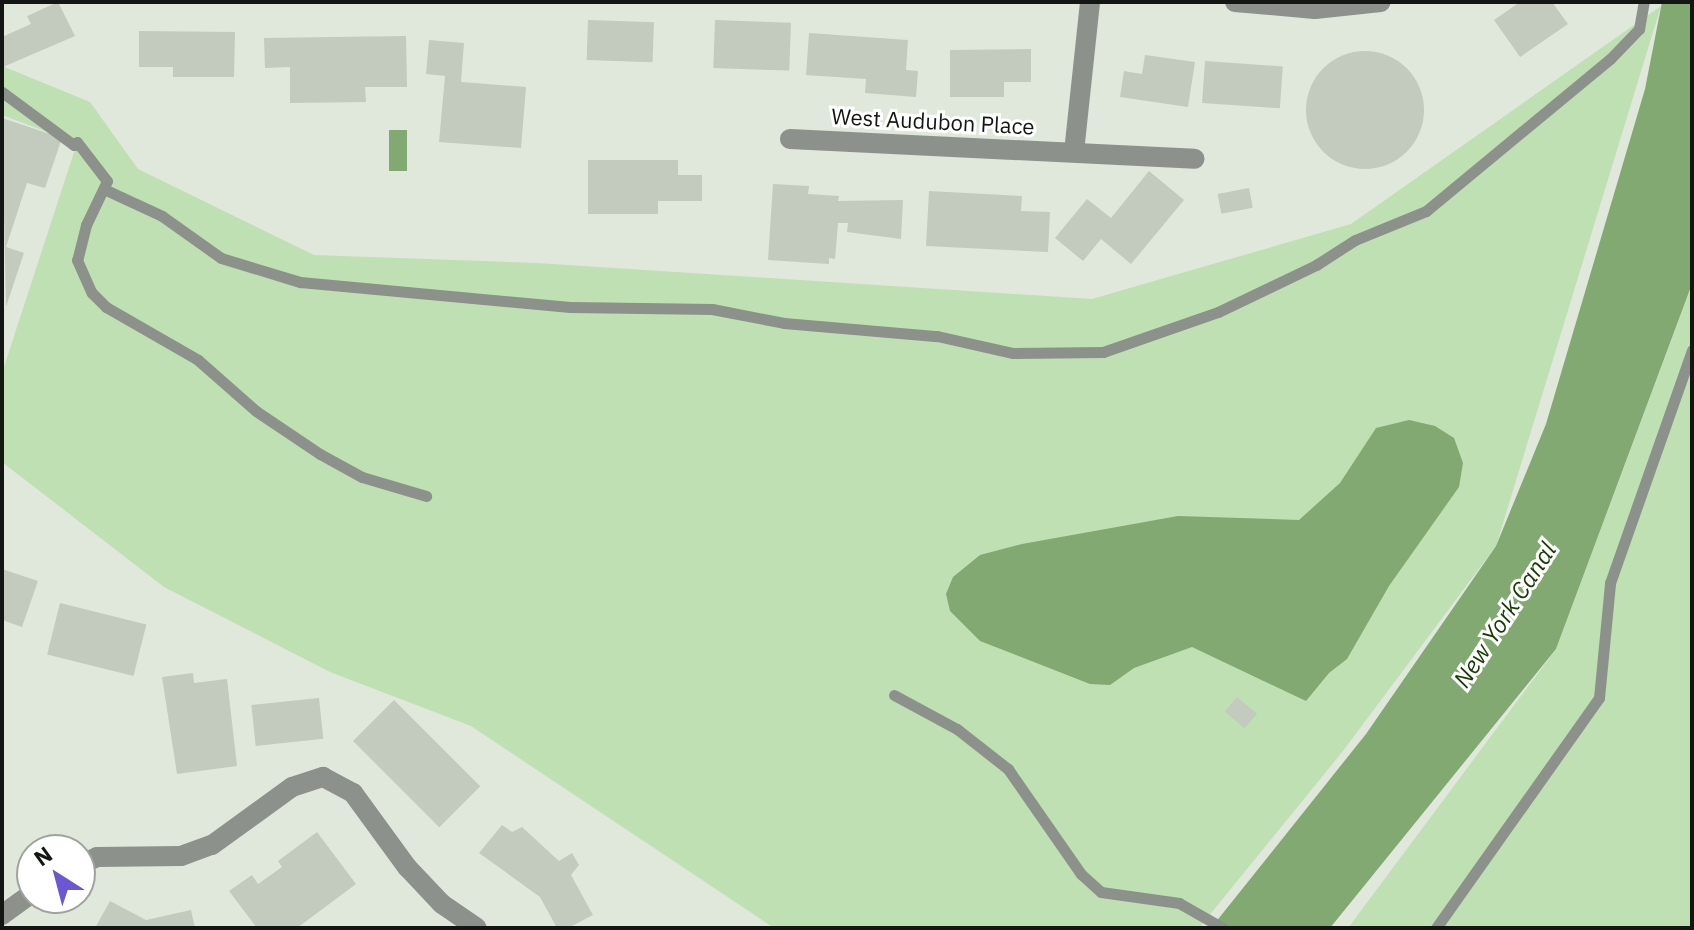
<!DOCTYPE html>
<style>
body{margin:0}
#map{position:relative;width:1694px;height:930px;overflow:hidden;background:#dfe8db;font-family:"IBM Plex Sans",sans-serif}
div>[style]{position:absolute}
.green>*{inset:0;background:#bfe0b2}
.water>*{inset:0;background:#82a972;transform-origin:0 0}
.building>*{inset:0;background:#c2cbbe;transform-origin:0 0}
.round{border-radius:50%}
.service>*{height:11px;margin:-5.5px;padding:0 5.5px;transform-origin:5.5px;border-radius:5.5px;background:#8d918b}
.minor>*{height:20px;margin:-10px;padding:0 10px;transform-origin:10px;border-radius:10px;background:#8d918b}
span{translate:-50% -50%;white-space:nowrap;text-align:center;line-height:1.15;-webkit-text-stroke:6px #fff;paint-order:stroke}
.street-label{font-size:22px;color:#131612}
.water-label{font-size:24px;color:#173c01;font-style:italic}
.frame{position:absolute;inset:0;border:4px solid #131612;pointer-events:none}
.north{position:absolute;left:16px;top:834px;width:80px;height:80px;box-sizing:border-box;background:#fff;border:2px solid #a1a2a0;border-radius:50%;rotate:324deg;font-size:22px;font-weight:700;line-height:32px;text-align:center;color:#131612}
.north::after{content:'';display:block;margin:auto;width:28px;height:36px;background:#6d57d1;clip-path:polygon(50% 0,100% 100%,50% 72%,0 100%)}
</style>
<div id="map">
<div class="green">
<div style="clip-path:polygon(1661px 6px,1496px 546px,1343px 751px,1199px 928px,774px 928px,471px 726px,330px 672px,164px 587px,2px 462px,2px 373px,77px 143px,2px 115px,2px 66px,90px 102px,138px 169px,314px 255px,537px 263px,1092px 299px,1351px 224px)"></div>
<div style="clip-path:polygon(1692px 285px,1692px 928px,1348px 928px,1556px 649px)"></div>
</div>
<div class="water">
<div style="clip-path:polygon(1662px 2px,1692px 2px,1692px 284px,1556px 649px,1330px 928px,1211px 928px,1366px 734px,1496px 546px,1546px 424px,1645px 89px)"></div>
<div style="left:389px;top:130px;width:18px;height:41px"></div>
<div style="clip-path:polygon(1409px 420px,1435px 426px,1454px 438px,1463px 463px,1459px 487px,1389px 586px,1347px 659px,1329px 673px,1306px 701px,1192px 647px,1134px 668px,1110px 685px,1090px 684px,980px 641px,950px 611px,946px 594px,953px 577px,980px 555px,1022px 544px,1178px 516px,1299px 520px,1340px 483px,1376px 428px)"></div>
</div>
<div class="building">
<div style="clip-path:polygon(58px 2px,75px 36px,3px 67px,2px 37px,31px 24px,27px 16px)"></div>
<div style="clip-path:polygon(1520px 2px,1552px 2px,1568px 24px,1520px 57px,1494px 20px)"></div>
<div style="left:588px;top:20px;width:66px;height:40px;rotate:2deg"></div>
<div style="left:715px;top:20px;width:76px;height:48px;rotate:2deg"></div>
<div style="clip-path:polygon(139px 31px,235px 32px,234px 77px,173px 77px,173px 67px,139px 67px)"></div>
<div style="clip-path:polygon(809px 33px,908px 40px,906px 70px,918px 71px,916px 97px,865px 93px,866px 79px,806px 75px)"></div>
<div style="clip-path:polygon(406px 36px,407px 87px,365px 87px,366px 102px,290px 103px,290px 67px,265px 68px,264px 38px)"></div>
<div style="clip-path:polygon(429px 40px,464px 43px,461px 82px,526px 87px,521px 148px,439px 142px,445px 76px,426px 74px)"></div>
<div style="clip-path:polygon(1031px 49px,1031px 82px,1004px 82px,1004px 97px,950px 97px,950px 50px)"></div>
<div class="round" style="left:1306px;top:51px;width:118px;height:118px"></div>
<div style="clip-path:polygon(1145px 55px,1195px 62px,1188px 107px,1120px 97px,1124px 71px,1142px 74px)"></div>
<div style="left:1205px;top:61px;width:78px;height:42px;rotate:4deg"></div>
<div style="clip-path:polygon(2px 118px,62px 138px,45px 188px,27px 183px,6px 247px,24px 253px,6px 307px)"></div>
<div style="clip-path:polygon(588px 160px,678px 160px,678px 175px,702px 175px,702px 201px,658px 201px,658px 214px,588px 214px)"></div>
<div style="clip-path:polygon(1149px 171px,1184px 200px,1131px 264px,1101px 239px,1083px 261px,1055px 238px,1087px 199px,1111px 218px)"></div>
<div style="clip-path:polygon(773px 184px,809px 186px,808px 194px,839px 196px,838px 201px,903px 200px,901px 239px,847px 232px,848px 223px,838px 223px,835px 259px,829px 258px,829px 264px,768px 260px)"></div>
<div style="left:1249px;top:188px;width:20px;height:32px;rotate:79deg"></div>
<div style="clip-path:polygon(929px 191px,1022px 196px,1021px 211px,1050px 212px,1048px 252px,926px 246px)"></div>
<div style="clip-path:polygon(2px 569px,38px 581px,22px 627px,2px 620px)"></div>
<div style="left:60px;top:603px;width:89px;height:53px;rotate:14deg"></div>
<div style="clip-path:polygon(193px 673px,194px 683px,227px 679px,237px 766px,177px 774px,162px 677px)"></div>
<div style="left:1237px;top:697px;width:26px;height:19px;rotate:40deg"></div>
<div style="left:319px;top:698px;width:41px;height:68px;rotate:84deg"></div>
<div style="left:394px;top:700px;width:122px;height:58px;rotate:45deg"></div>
<div style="clip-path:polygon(502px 825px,512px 832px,522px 827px,559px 861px,572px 853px,579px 865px,571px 875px,593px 915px,568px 928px,557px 928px,540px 897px,479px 853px)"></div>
<div style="clip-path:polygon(317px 832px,356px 884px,297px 928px,257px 928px,229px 891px,252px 875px,258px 884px,282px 867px,278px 861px)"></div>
<div style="clip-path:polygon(110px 901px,146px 920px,191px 910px,195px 928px,95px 928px)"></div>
</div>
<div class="service">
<div style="left:2px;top:92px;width:89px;rotate:36.4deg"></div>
<div style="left:74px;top:145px;width:4px;rotate:-45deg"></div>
<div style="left:77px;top:142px;width:49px;rotate:52.4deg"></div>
<div style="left:107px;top:181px;width:49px;rotate:115.5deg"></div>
<div style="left:86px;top:225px;width:36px;rotate:104deg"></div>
<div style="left:77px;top:260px;width:36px;rotate:66deg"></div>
<div style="left:92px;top:293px;width:20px;rotate:45deg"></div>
<div style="left:106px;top:307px;width:106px;rotate:29.9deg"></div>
<div style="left:198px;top:360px;width:77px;rotate:41.3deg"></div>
<div style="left:256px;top:411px;width:77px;rotate:33.9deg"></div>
<div style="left:320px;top:454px;width:48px;rotate:28.7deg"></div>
<div style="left:362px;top:477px;width:67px;rotate:16.5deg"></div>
<div style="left:106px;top:190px;width:62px;rotate:24.9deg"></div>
<div style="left:162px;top:216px;width:72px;rotate:35.4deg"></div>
<div style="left:221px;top:258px;width:83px;rotate:16.9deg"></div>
<div style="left:300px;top:282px;width:271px;rotate:5.3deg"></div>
<div style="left:570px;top:307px;width:142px;rotate:0.8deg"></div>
<div style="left:712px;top:309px;width:73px;rotate:11deg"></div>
<div style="left:784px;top:323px;width:154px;rotate:4.9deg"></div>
<div style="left:937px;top:336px;width:78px;rotate:12.6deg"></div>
<div style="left:1013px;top:353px;width:90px;rotate:-0.6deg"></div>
<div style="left:1103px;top:352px;width:122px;rotate:-19.2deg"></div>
<div style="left:1218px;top:312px;width:109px;rotate:-25.6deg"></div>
<div style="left:1316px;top:265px;width:46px;rotate:-32.7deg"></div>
<div style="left:1355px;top:240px;width:77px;rotate:-22.2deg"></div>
<div style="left:1426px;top:211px;width:239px;rotate:-39.6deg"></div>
<div style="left:1610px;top:59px;width:42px;rotate:-46deg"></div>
<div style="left:1639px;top:29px;width:27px;rotate:-80deg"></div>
<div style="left:894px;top:695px;width:72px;rotate:28.4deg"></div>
<div style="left:957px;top:729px;width:65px;rotate:38.1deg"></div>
<div style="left:1008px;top:769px;width:128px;rotate:55.2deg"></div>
<div style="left:1081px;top:874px;width:27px;rotate:42deg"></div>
<div style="left:1101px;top:892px;width:79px;rotate:8deg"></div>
<div style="left:1179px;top:903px;width:51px;rotate:29.6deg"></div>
<div style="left:1436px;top:928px;width:282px;rotate:-54.7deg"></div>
<div style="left:1599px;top:698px;width:116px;rotate:-84.5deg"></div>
<div style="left:1610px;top:583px;width:247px;rotate:-70.6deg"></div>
</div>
<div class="minor">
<div style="left:1235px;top:2px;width:80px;rotate:5deg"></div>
<div style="left:1315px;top:9px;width:66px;rotate:-6.1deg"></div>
<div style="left:790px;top:139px;width:405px;rotate:2.8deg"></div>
<div style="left:1074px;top:152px;width:151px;rotate:-83.9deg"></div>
<div style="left:80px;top:865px;width:19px;rotate:-25deg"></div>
<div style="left:97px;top:857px;width:84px;rotate:-0.7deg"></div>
<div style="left:181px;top:856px;width:33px;rotate:-20deg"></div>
<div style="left:212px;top:845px;width:99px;rotate:-35.9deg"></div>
<div style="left:292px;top:787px;width:33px;rotate:-18deg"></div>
<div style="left:323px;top:777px;width:34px;rotate:28deg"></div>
<div style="left:353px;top:793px;width:92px;rotate:53.9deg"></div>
<div style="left:407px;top:867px;width:51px;rotate:46.6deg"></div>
<div style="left:442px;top:904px;width:42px;rotate:34.4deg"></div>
<div style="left:2px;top:915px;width:37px;rotate:-36deg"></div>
</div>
<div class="street-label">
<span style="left:933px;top:121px;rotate:3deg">West Audubon Place</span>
</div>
<div class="water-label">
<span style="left:1505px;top:615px;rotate:-57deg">New York Canal</span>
</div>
<div class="frame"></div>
<div class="north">N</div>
</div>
